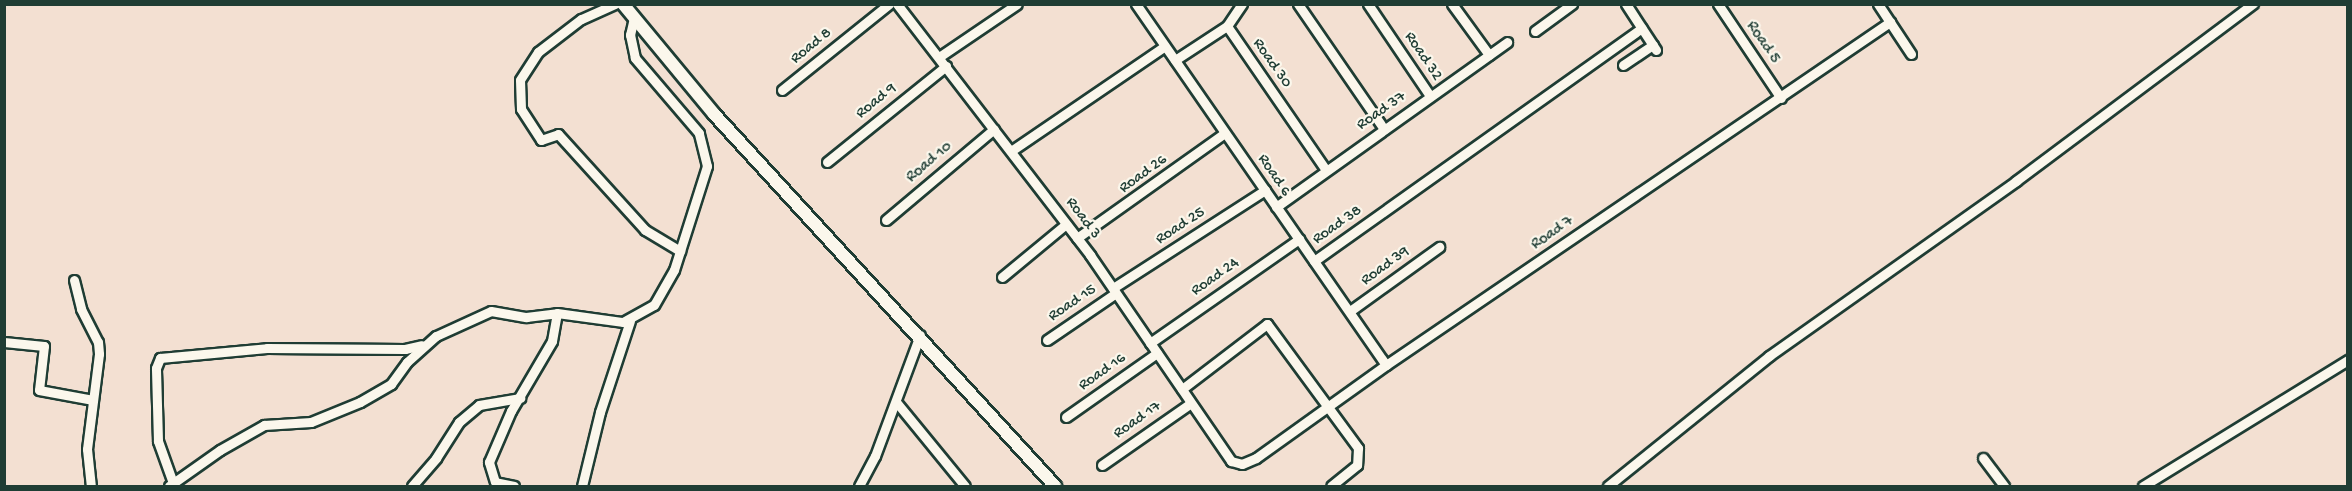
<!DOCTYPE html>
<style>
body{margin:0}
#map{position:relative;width:2352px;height:491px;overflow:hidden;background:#f3e0d2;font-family:"Gochi Hand",sans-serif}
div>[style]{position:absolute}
.roads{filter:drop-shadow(2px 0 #1f3d34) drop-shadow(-2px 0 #1f3d34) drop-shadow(0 2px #1f3d34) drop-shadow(0 -2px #1f3d34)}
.minor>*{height:9px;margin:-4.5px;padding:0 4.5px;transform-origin:4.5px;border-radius:4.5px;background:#fbf7ec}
.major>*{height:12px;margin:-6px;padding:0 6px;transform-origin:6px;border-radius:6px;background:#fbf7ec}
span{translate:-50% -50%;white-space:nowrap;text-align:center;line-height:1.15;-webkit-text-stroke:4.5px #fbf7ec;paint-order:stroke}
.street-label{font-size:16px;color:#1f3d34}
.frame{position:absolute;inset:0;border:6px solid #1f3d34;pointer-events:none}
</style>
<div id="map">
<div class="roads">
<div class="minor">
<div style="left:615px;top:4px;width:37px;rotate:156deg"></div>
<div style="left:581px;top:19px;width:54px;rotate:142.5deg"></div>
<div style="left:538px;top:52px;width:33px;rotate:123deg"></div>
<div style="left:520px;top:80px;width:29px;rotate:88deg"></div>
<div style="left:521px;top:109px;width:37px;rotate:57deg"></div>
<div style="left:541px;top:140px;width:18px;rotate:-19deg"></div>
<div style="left:558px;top:134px;width:130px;rotate:47.8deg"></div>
<div style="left:645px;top:230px;width:41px;rotate:31deg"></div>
<div style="left:897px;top:4px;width:317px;rotate:52.4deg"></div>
<div style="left:1090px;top:255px;width:250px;rotate:55.6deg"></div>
<div style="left:1231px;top:461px;width:11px;rotate:15deg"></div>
<div style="left:1242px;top:464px;width:15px;rotate:-23deg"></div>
<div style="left:1256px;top:458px;width:160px;rotate:-35.6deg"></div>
<div style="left:1386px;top:365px;width:610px;rotate:-34.24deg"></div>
<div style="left:1136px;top:4px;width:439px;rotate:55.3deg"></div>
<div style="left:1298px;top:4px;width:152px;rotate:55.5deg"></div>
<div style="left:1368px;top:4px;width:111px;rotate:56deg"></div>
<div style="left:1452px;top:4px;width:63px;rotate:54deg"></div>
<div style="left:1626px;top:4px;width:55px;rotate:56.9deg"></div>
<div style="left:1718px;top:4px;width:113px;rotate:56.2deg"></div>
<div style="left:1878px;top:4px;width:60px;rotate:56.6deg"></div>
<div style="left:1227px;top:26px;width:27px;rotate:-56deg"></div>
<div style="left:1535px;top:31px;width:46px;rotate:-36.1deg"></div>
<div style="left:939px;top:57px;width:94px;rotate:-34.2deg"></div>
<div style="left:1175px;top:60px;width:62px;rotate:-33.2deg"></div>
<div style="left:1227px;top:26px;width:175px;rotate:55.5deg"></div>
<div style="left:1623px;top:65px;width:36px;rotate:-34deg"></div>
<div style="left:782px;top:90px;width:137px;rotate:-38.8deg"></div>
<div style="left:1011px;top:151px;width:186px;rotate:-34.3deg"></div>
<div style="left:827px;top:162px;width:153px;rotate:-38.9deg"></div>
<div style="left:1276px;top:207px;width:284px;rotate:-35.5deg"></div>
<div style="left:886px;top:220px;width:141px;rotate:-40.1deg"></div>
<div style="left:1077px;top:238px;width:181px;rotate:-35.4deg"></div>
<div style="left:1314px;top:261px;width:402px;rotate:-35.4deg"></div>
<div style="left:1002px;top:277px;width:83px;rotate:-39.6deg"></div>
<div style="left:74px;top:280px;width:30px;rotate:76deg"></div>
<div style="left:81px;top:309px;width:37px;rotate:63deg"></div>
<div style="left:98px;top:342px;width:12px;rotate:85deg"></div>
<div style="left:99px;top:354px;width:96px;rotate:97.2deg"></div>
<div style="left:87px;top:449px;width:37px;rotate:84deg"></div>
<div style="left:1113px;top:288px;width:181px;rotate:-32.8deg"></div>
<div style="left:1350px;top:311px;width:110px;rotate:-35.7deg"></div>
<div style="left:1047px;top:340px;width:83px;rotate:-34.3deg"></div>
<div style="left:4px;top:342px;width:40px;rotate:5.7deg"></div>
<div style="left:44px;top:346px;width:44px;rotate:96.5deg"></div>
<div style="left:39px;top:390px;width:55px;rotate:10.5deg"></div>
<div style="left:1150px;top:343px;width:182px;rotate:-34.9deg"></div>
<div style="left:1182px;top:389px;width:107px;rotate:-37.4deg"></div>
<div style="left:1267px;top:324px;width:154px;rotate:53.7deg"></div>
<div style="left:1358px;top:448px;width:17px;rotate:93deg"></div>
<div style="left:1357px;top:465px;width:33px;rotate:141deg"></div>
<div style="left:897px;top:403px;width:107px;rotate:50.7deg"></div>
<div style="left:1066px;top:417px;width:111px;rotate:-35.1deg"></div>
<div style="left:1983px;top:458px;width:35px;rotate:53deg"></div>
<div style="left:1102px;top:465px;width:108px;rotate:-34.9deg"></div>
<div style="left:173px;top:483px;width:45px;rotate:-109.7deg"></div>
<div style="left:158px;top:441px;width:73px;rotate:-91.6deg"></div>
<div style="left:156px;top:368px;width:11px;rotate:-68deg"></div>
<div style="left:160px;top:358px;width:107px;rotate:-5.3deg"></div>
<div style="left:267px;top:348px;width:138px;rotate:0.4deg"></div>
<div style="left:405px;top:349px;width:17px;rotate:-13deg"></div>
<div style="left:169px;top:486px;width:62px;rotate:-35.2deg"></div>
<div style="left:220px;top:450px;width:51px;rotate:-29.6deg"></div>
<div style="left:264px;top:425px;width:47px;rotate:-3.7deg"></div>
<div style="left:311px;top:422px;width:53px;rotate:-22.2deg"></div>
<div style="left:360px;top:402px;width:36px;rotate:-30deg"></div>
<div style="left:391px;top:384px;width:27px;rotate:-54deg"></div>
<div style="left:407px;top:362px;width:39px;rotate:-42deg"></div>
<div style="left:436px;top:336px;width:60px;rotate:-24.4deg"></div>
<div style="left:491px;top:311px;width:36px;rotate:10deg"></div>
<div style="left:526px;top:317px;width:31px;rotate:-7deg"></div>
<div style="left:557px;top:313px;width:67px;rotate:7.8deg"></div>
<div style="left:623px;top:322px;width:35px;rotate:-29deg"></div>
<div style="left:654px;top:305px;width:40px;rotate:-60.3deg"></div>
<div style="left:674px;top:270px;width:109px;rotate:-72.4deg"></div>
<div style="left:707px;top:166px;width:34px;rotate:-104deg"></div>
<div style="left:699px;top:133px;width:99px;rotate:-130.5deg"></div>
<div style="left:635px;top:58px;width:24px;rotate:-102deg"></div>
<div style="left:630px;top:35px;width:17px;rotate:-77deg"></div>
<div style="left:412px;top:486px;width:37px;rotate:-49deg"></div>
<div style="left:436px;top:458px;width:43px;rotate:-57.4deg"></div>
<div style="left:459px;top:422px;width:26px;rotate:-40deg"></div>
<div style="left:479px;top:405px;width:42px;rotate:-9.7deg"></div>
<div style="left:514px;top:486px;width:19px;rotate:-168deg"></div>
<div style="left:495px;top:482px;width:21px;rotate:-107deg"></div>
<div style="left:489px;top:462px;width:56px;rotate:-66.7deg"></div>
<div style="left:511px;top:411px;width:81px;rotate:-59.6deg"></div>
<div style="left:552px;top:341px;width:28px;rotate:-80deg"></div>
<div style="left:582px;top:486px;width:76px;rotate:-76.3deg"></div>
<div style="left:600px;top:412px;width:96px;rotate:-71.8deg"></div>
<div style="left:859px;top:486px;width:34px;rotate:-62deg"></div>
<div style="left:875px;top:456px;width:129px;rotate:-69.6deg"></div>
<div style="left:1608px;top:486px;width:207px;rotate:-38.9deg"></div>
<div style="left:1769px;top:356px;width:303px;rotate:-35.3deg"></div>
<div style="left:2016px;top:181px;width:296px;rotate:-36.8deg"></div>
<div style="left:2143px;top:486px;width:241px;rotate:-31.6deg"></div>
</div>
<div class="major">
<div style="left:623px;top:4px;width:143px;rotate:50.4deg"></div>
<div style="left:714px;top:114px;width:505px;rotate:47.49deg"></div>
</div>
</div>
<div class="street-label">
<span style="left:1762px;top:43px;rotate:56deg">Road 5</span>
<span style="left:812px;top:47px;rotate:-39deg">Road 8</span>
<span style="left:1422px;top:57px;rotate:56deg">Road 32</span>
<span style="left:1271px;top:64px;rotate:55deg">Road 30</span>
<span style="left:877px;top:102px;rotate:-39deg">Road 9</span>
<span style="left:1382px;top:112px;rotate:-35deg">Road 37</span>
<span style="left:930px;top:163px;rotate:-40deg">Road 10</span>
<span style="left:1144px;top:175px;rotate:-36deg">Road 26</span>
<span style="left:1273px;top:176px;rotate:56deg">Road 6</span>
<span style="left:1082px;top:219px;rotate:53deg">Road 3</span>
<span style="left:1338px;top:226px;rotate:-35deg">Road 38</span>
<span style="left:1181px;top:227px;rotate:-33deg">Road 25</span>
<span style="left:1553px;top:234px;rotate:-34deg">Road 7</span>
<span style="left:1386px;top:267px;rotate:-36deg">Road 39</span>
<span style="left:1216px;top:278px;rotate:-35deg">Road 24</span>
<span style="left:1073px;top:304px;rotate:-34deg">Road 15</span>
<span style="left:1103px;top:373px;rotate:-35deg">Road 16</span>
<span style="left:1138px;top:421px;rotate:-35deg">Road 17</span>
</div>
<div class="frame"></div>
</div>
